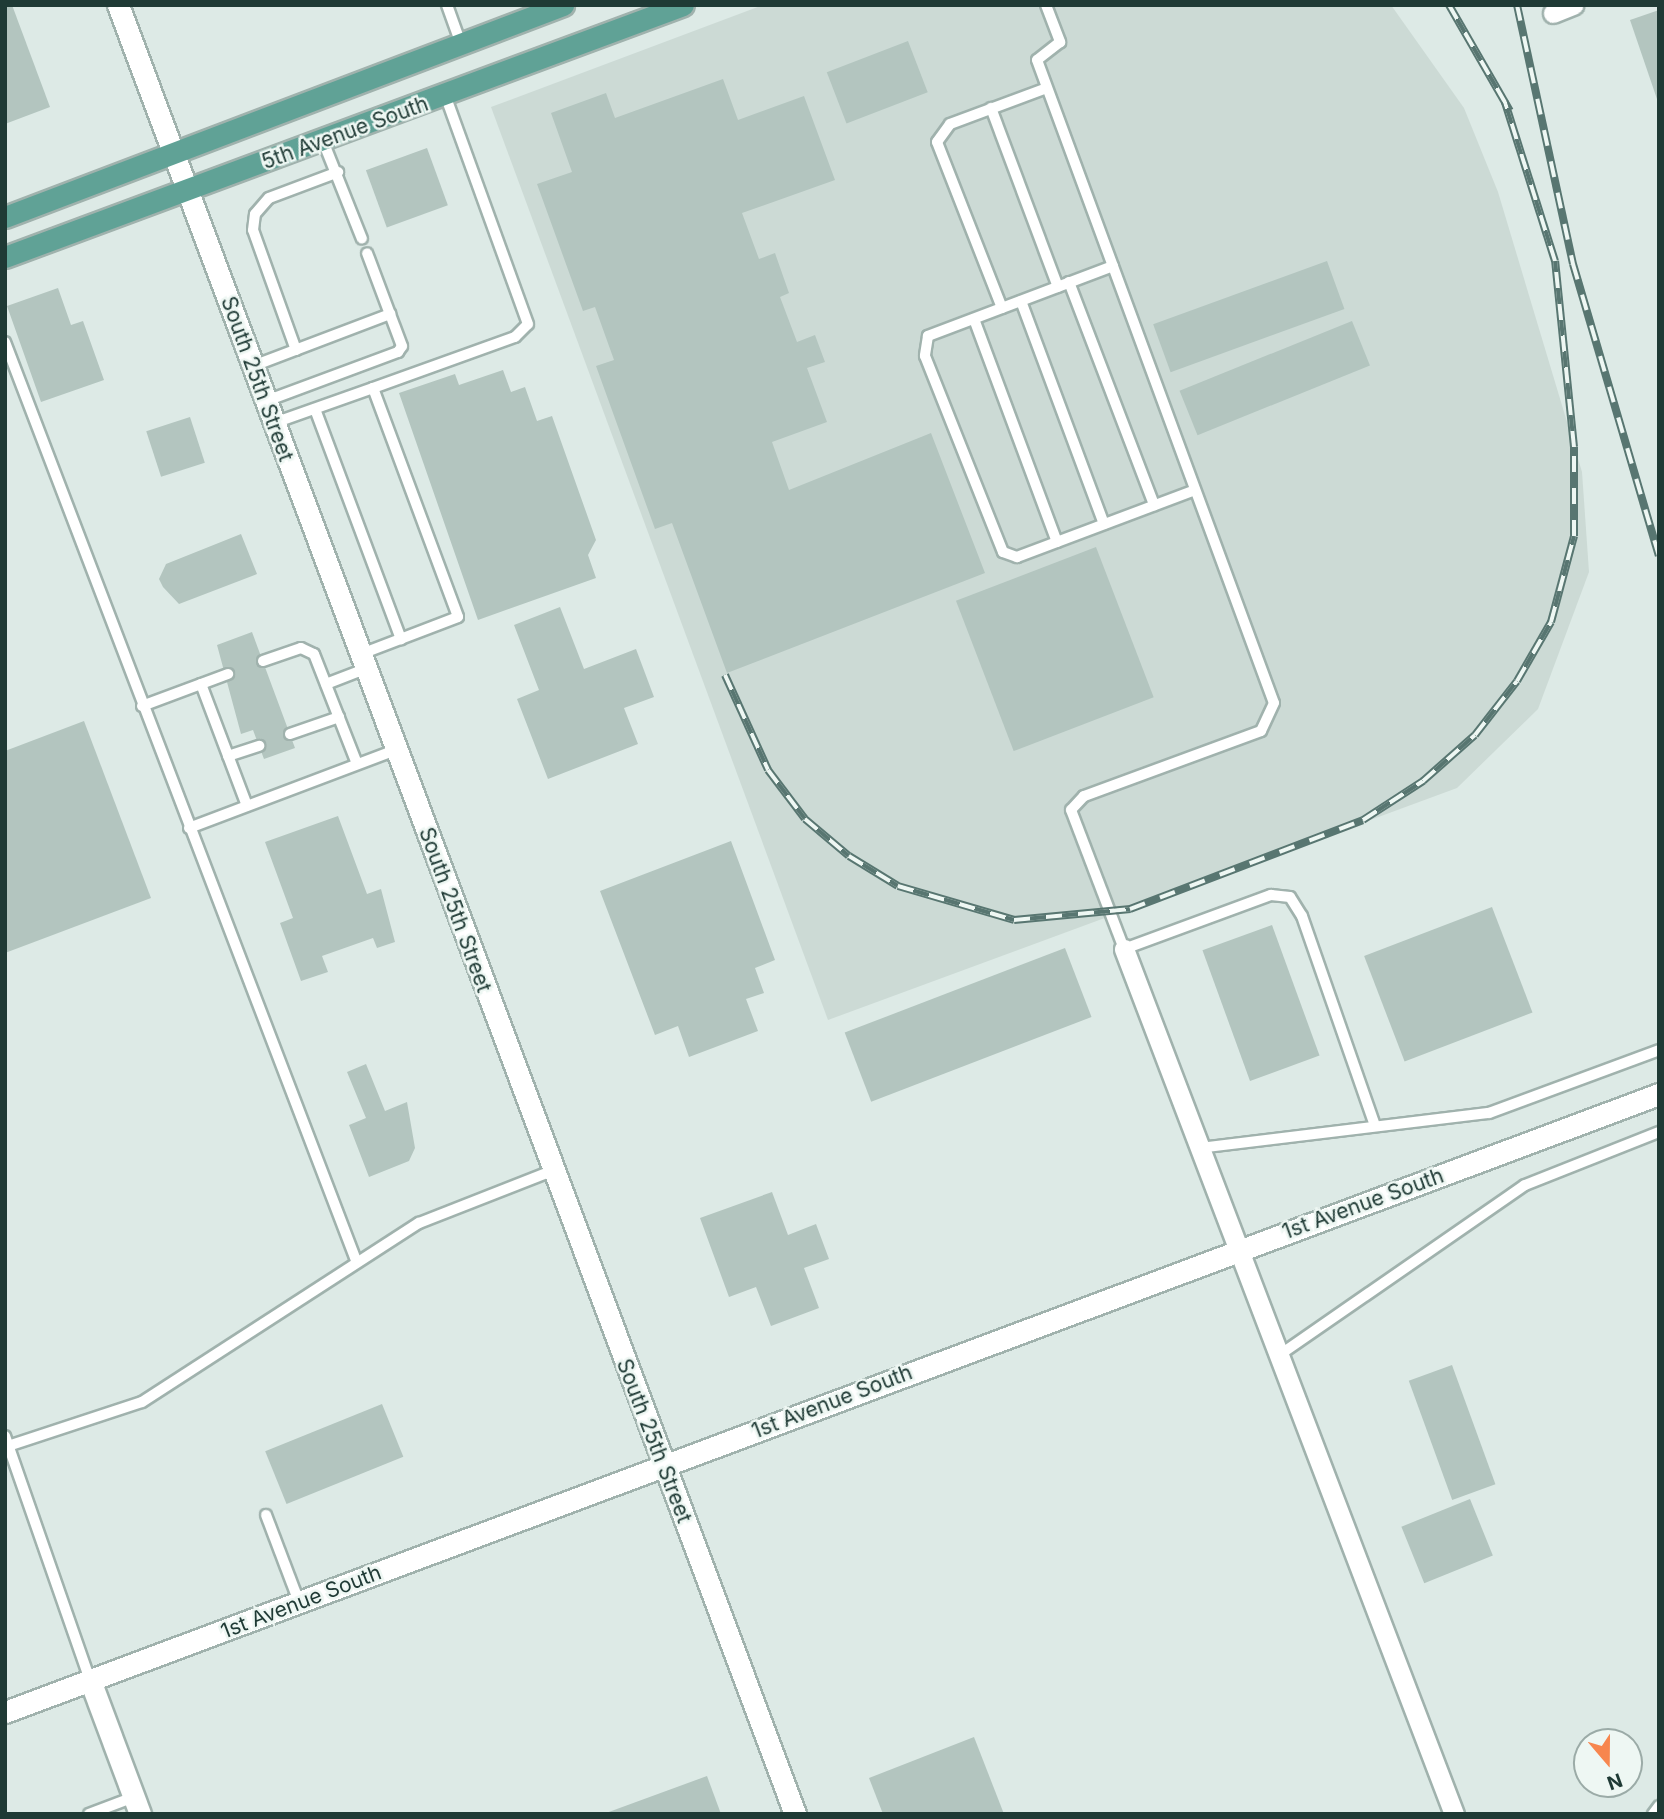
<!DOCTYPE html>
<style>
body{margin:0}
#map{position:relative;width:1664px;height:1819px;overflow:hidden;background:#ddeae6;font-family:Inter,sans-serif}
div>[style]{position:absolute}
.built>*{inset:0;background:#ccdad5}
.building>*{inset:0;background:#b3c5bf;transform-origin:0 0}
.roads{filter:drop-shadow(2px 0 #a0b2ad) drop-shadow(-2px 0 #a0b2ad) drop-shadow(0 2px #a0b2ad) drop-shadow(0 -2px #a0b2ad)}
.service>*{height:10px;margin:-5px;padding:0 5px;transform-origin:5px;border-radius:5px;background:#fff}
.minor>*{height:19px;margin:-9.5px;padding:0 9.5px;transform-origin:9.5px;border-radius:9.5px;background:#fff}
.tertiary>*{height:21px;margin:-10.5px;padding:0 10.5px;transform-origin:10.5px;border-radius:10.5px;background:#fff}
.secondary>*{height:21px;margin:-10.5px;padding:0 10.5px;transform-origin:10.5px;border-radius:10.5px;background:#fff}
.primary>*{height:21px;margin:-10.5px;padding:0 10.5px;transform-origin:10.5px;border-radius:10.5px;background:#60a296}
.rail>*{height:8px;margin-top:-4px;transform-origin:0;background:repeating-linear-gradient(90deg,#eef7f3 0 16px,#587671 0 32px);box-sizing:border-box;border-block:2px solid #587671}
span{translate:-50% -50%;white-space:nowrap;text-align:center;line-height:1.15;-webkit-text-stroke:5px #eef7f3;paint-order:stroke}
.street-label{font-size:21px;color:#1f3a35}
.frame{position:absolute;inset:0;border:7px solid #1f3a35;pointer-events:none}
.north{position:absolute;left:1573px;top:1728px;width:70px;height:70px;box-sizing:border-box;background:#eef7f3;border:2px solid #9baba7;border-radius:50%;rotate:160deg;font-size:19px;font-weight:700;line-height:28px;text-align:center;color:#1f3a35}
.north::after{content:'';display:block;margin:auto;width:24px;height:32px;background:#f7864e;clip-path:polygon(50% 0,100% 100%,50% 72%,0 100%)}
</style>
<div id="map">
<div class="built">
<div style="clip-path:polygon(763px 5px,1391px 5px,1464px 108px,1498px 192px,1582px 472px,1589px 572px,1538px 709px,1457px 788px,828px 1020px,491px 107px)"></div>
</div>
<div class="building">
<div style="clip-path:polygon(5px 5px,12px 5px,50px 107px,5px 124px)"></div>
<div style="clip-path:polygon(1659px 10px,1659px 102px,1658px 102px,1630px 20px)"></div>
<div style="left:908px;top:41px;width:55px;height:87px;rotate:69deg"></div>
<div style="clip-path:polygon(723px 79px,738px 120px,804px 96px,835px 180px,742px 213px,759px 259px,775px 253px,789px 293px,780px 297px,797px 342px,815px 335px,825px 362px,807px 368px,827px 422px,772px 442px,789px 490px,931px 433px,985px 573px,727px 673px,672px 523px,655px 529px,596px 366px,614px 360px,595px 307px,583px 311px,537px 184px,572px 172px,551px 113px,606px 93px,615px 118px)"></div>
<div style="left:427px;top:148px;width:61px;height:65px;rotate:70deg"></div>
<div style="left:1327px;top:261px;width:51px;height:185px;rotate:70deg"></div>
<div style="clip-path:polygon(58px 288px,71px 325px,83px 321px,104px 380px,41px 402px,7px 306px)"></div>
<div style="left:1352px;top:321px;width:48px;height:186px;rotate:68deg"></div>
<div style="clip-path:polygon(503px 370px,511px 392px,525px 387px,537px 421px,552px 416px,596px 540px,588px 555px,596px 578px,478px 620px,399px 393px,455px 374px,459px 385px)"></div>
<div style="left:190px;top:417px;width:48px;height:46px;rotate:72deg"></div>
<div style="clip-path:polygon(241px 534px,257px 574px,179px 604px,163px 587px,159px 579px,166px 564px)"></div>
<div style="left:1096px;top:547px;width:161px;height:150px;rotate:69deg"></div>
<div style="clip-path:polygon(560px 607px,584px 669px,636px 649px,654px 697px,624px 708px,638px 744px,548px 779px,517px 699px,539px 690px,514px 625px)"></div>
<div style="clip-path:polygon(252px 632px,295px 748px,264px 759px,253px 730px,241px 734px,217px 645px)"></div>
<div style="clip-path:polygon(84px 721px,151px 898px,5px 953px,5px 751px)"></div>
<div style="clip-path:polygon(338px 816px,367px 894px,381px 889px,395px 942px,377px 948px,373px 938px,322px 956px,328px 972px,301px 981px,280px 923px,293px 918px,265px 842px)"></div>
<div style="clip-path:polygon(731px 841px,775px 960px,755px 968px,764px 993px,746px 999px,758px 1031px,689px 1057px,678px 1026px,655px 1035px,600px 891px)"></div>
<div style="left:1492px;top:907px;width:113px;height:137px;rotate:69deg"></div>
<div style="left:1272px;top:925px;width:139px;height:74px;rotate:70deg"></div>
<div style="left:1065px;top:948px;width:74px;height:236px;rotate:69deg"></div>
<div style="clip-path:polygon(366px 1064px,385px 1111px,407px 1102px,415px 1148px,409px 1161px,369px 1177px,349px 1125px,366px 1118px,347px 1072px)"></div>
<div style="clip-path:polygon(772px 1192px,788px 1235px,816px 1224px,829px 1259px,804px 1268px,819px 1308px,771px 1326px,756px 1287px,729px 1297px,700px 1218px)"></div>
<div style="left:1452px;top:1365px;width:127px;height:46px;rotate:70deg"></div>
<div style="left:382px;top:1404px;width:57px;height:126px;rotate:68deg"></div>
<div style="left:1470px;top:1499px;width:61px;height:74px;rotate:68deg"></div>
<div style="clip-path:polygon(974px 1737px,1004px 1814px,883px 1814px,869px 1778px)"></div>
<div style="clip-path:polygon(707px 1776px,721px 1814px,606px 1814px,606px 1813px)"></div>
</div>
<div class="roads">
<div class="service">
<div style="left:447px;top:5px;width:41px;rotate:70.3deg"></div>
<div style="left:1046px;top:5px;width:40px;rotate:69deg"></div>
<div style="left:1060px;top:42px;width:29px;rotate:142deg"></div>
<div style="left:1037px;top:60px;width:685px;rotate:69.77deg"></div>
<div style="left:1274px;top:703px;width:31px;rotate:115deg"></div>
<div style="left:1261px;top:731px;width:189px;rotate:159.8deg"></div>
<div style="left:1084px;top:796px;width:19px;rotate:133deg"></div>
<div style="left:1071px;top:810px;width:149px;rotate:69.1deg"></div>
<div style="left:1124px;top:949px;width:157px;rotate:-20.2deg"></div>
<div style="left:1271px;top:895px;width:19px;rotate:6deg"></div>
<div style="left:1290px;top:897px;width:22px;rotate:58deg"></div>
<div style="left:1302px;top:916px;width:222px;rotate:70.8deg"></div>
<div style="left:991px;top:108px;width:191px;rotate:69.5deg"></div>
<div style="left:323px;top:141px;width:105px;rotate:68.3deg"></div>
<div style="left:1113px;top:266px;width:198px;rotate:159.3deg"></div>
<div style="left:928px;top:336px;width:20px;rotate:99deg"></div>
<div style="left:925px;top:356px;width:211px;rotate:68.3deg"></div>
<div style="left:1003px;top:552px;width:15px;rotate:20deg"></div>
<div style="left:1017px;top:557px;width:190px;rotate:-20.6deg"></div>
<div style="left:1069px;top:282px;width:239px;rotate:69.1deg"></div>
<div style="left:1021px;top:301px;width:238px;rotate:69.6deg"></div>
<div style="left:1002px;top:308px;width:178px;rotate:-111.4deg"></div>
<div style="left:937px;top:142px;width:22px;rotate:-54deg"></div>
<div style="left:950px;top:124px;width:103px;rotate:-20.4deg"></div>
<div style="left:974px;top:319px;width:238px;rotate:69.6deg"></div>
<div style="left:5px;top:342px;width:983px;rotate:69.08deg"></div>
<div style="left:296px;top:350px;width:127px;rotate:-109.7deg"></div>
<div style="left:253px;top:230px;width:16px;rotate:-83deg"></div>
<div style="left:255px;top:214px;width:21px;rotate:-49deg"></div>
<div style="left:269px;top:198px;width:74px;rotate:-20.6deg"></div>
<div style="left:253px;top:366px;width:147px;rotate:-20.8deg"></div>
<div style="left:373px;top:388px;width:151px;rotate:-19.8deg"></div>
<div style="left:515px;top:337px;width:18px;rotate:-45deg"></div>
<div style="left:528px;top:324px;width:244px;rotate:-109.9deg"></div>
<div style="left:266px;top:401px;width:141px;rotate:-20.4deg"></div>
<div style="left:398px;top:352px;width:7px;rotate:-56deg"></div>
<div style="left:402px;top:346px;width:99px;rotate:-110.6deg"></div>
<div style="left:315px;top:409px;width:246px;rotate:69.5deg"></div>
<div style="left:274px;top:423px;width:105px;rotate:-19.5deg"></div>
<div style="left:373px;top:388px;width:244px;rotate:69.6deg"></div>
<div style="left:458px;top:617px;width:104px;rotate:159.1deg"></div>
<div style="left:263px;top:661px;width:40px;rotate:-18.9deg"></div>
<div style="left:301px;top:648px;width:14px;rotate:25deg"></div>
<div style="left:314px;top:654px;width:118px;rotate:68.6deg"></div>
<div style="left:201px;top:684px;width:130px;rotate:69.3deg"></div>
<div style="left:326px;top:684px;width:42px;rotate:-21deg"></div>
<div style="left:142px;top:706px;width:92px;rotate:-20.4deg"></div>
<div style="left:290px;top:734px;width:52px;rotate:-19.1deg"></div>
<div style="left:228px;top:756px;width:33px;rotate:-18deg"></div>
<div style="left:189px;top:828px;width:220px;rotate:-20.7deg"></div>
<div style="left:1199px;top:1148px;width:292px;rotate:-6.9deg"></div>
<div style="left:1489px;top:1113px;width:181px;rotate:-20.3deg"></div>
<div style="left:1278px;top:1356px;width:300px;rotate:-34.7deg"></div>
<div style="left:1525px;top:1185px;width:144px;rotate:-21.6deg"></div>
<div style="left:5px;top:1436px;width:258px;rotate:70.8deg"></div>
<div style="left:5px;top:1447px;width:144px;rotate:-18.2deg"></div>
<div style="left:142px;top:1402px;width:330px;rotate:-32.9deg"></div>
<div style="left:419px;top:1223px;width:143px;rotate:-21.4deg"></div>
<div style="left:266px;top:1515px;width:93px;rotate:69.2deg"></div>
<div style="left:89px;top:1814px;width:48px;rotate:-20.7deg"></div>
<div style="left:1653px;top:1814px;width:10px;rotate:-53deg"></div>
</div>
<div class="minor">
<div style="left:1553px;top:13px;width:22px;rotate:-22deg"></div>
<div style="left:1124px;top:949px;width:926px;rotate:69.12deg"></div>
</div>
<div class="tertiary">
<div style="left:118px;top:5px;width:1932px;rotate:69.48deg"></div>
<div style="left:90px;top:1680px;width:143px;rotate:69.5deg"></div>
</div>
<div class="secondary">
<div style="left:5px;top:1712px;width:1766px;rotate:-20.49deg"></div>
</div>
<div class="primary">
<div style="left:5px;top:217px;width:597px;rotate:-20.8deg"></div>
<div style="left:5px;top:257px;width:723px;rotate:-20.39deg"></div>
</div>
</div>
<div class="rail">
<div style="left:1449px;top:5px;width:122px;rotate:60.1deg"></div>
<div style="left:1517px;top:5px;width:265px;rotate:77.8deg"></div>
<div style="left:1573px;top:264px;width:304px;rotate:73.6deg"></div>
<div style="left:725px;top:675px;width:104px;rotate:65.6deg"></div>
<div style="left:768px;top:770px;width:61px;rotate:52.9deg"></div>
<div style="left:805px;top:819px;width:57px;rotate:40.1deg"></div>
<div style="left:849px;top:856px;width:57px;rotate:31.5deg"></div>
<div style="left:898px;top:886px;width:121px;rotate:16.3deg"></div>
<div style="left:1014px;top:920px;width:117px;rotate:-5.4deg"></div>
<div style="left:1130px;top:909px;width:249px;rotate:-20.9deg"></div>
<div style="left:1363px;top:820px;width:72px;rotate:-33deg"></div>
<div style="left:1423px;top:781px;width:69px;rotate:-41.5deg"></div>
<div style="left:1475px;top:735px;width:68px;rotate:-52.1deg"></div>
<div style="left:1517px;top:681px;width:68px;rotate:-60deg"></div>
<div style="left:1551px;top:622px;width:89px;rotate:-75deg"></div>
<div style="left:1574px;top:536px;width:89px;rotate:-90deg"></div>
<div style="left:1574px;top:447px;width:187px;rotate:-95.8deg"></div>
<div style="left:1555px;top:261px;width:167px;rotate:-107.5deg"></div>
</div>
<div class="street-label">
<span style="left:345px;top:133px;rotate:-20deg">5th Avenue South</span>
<span style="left:257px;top:379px;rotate:70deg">South 25th Street</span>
<span style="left:455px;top:910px;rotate:70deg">South 25th Street</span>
<span style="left:1363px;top:1204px;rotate:-20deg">1st Avenue South</span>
<span style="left:832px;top:1402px;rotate:-21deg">1st Avenue South</span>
<span style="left:654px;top:1441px;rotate:69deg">South 25th Street</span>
<span style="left:301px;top:1602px;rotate:-21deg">1st Avenue South</span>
</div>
<div class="frame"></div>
<div class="north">N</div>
</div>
